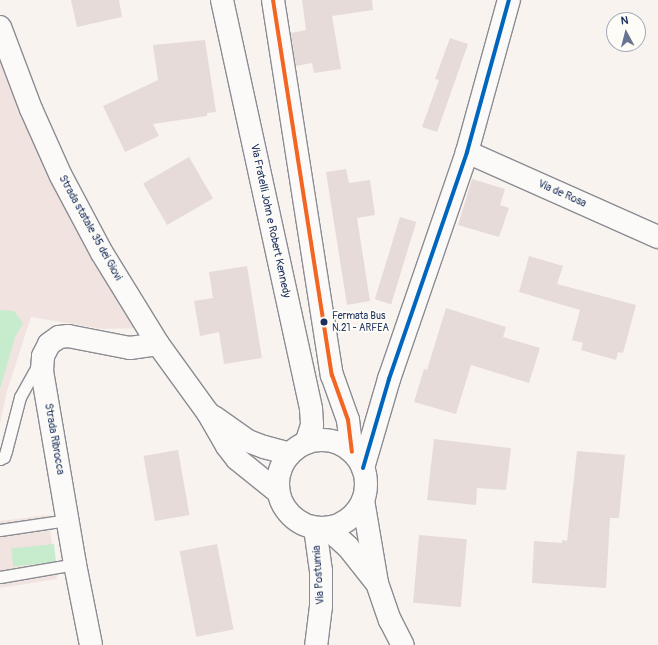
<!DOCTYPE html>
<style>
body{margin:0}
#map{position:relative;width:658px;height:645px;overflow:hidden;background:#f8f3ef;font-family:Pangolin,sans-serif}
div>[style]{position:absolute}
.built>*{inset:0;background:#f1e4e0}
.green>*{inset:0;background:#c6ebcd;transform-origin:0 0}
.building>*{inset:0;background:#e6dbd9;transform-origin:0 0}
.roads{filter:drop-shadow(1px 0 #8b8c93) drop-shadow(-1px 0 #8b8c93) drop-shadow(0 1px #8b8c93) drop-shadow(0 -1px #8b8c93)}
.lane>*{height:11px;margin:-5.5px;padding:0 5.5px;transform-origin:5.5px;border-radius:5.5px;background:#fbfaf8}
.street>*{height:22px;margin:-11px;padding:0 11px;transform-origin:11px;border-radius:11px;background:#fbfaf8}
.secondary>*{height:22px;margin:-11px;padding:0 11px;transform-origin:11px;border-radius:11px;background:#fbfaf8}
.secondary>.ring{margin:-11px;padding:0;box-sizing:content-box;background:none;border:22px solid #fbfaf8;border-radius:50%}
.bus-1>*{height:4px;margin:-2px;padding:0 2px;transform-origin:2px;border-radius:2px;background:#f26522}
.bus-2>*{height:4px;margin:-2px;padding:0 2px;transform-origin:2px;border-radius:2px;background:#0065bd}
.dots>*{width:11px;height:11px;translate:-50% -50%;box-sizing:border-box;border:2px solid #fdfcf7;border-radius:50%}
span{translate:-50% -50%;white-space:nowrap;text-align:center;line-height:1.15;-webkit-text-stroke:3.5px #fdfcf7;paint-order:stroke}
.bus-label{font-size:10px;color:#1b2f5e}
.left{translate:0 -50%;text-align:left}
.street-label{font-size:11px;color:#1b2f5e}
.north{position:absolute;left:606px;top:12px;width:40px;height:40px;box-sizing:border-box;background:#fdfcf7;border:1px solid #a3aaba;border-radius:50%;rotate:353deg;font-size:11px;font-weight:700;line-height:16px;text-align:center;color:#1b2f5e}
.north::after{content:'';display:block;margin:auto;width:14px;height:18px;background:#687491;clip-path:polygon(50% 0,100% 100%,50% 72%,0 100%)}
</style>
<div id="map">
<div class="built">
<div style="clip-path:polygon(0 27px,148px 328px,102px 329px,31px 317px,7px 391px,0 424px)"></div>
<div style="clip-path:polygon(48px 515px,57px 579px,0 588px,0 521px)"></div>
</div>
<div class="green">
<div style="clip-path:polygon(0 310px,14px 311px,23px 323px,15px 337px,0 389px)"></div>
<div style="left:54px;top:544px;width:18px;height:43px;rotate:84deg"></div>
</div>
<div class="building">
<div style="clip-path:polygon(71px 0,119px 0,122px 17px,77px 27px)"></div>
<div style="clip-path:polygon(302px 0,372px 0,373px 10px,332px 16px,341px 69px,314px 73px,312px 63px,296px 66px,291px 33px,306px 30px)"></div>
<div style="clip-path:polygon(450px 38px,468px 44px,437px 132px,422px 127px,439px 80px,435px 79px)"></div>
<div style="clip-path:polygon(205px 40px,216px 112px,207px 113px,207px 116px,153px 124px,159px 136px,125px 152px,103px 106px,158px 80px,153px 45px)"></div>
<div style="left:189px;top:157px;width:48px;height:53px;rotate:60deg"></div>
<div style="clip-path:polygon(346px 169px,349px 183px,370px 180px,375px 215px,357px 218px,370px 301px,347px 305px,326px 172px)"></div>
<div style="clip-path:polygon(472px 179px,505px 189px,500px 205px,509px 208px,499px 237px,458px 225px)"></div>
<div style="left:400px;top:217px;width:17px;height:86px;rotate:17deg"></div>
<div style="clip-path:polygon(529px 256px,563px 266px,557px 284px,636px 305px,623px 353px,618px 352px,616px 360px,581px 350px,583px 343px,572px 340px,580px 310px,519px 292px)"></div>
<div style="clip-path:polygon(247px 266px,262px 358px,224px 364px,219px 332px,200px 336px,194px 301px,213px 298px,209px 272px)"></div>
<div style="clip-path:polygon(446px 308px,506px 327px,503px 337px,540px 348px,529px 383px,471px 365px,456px 414px,414px 402px,424px 369px,427px 370px)"></div>
<div style="clip-path:polygon(434px 439px,511px 448px,506px 490px,477px 488px,476px 505px,427px 500px)"></div>
<div style="left:178px;top:450px;width:66px;height:35px;rotate:80deg"></div>
<div style="clip-path:polygon(577px 451px,625px 455px,619px 518px,610px 518px,606px 588px,532px 583px,534px 541px,562px 543px,562px 540px,567px 541px)"></div>
<div style="left:419px;top:535px;width:48px;height:68px;rotate:5deg"></div>
<div style="left:217px;top:544px;width:87px;height:38px;rotate:79deg"></div>
</div>
<div class="roads">
<div class="lane">
<div style="left:0;top:459px;width:4px;rotate:-27deg"></div>
<div style="left:4px;top:457px;width:6px;rotate:-72deg"></div>
<div style="left:6px;top:451px;width:56px;rotate:-75.5deg"></div>
<div style="left:20px;top:397px;width:39px;rotate:-61deg"></div>
<div style="left:0;top:530px;width:69px;rotate:-8.4deg"></div>
<div style="left:0;top:577px;width:76px;rotate:-9.8deg"></div>
</div>
<div class="street">
<div style="left:222px;top:0;width:419px;rotate:77.7deg"></div>
<div style="left:311px;top:409px;width:16px;rotate:86deg"></div>
<div style="left:312px;top:425px;width:19px;rotate:108deg"></div>
<div style="left:273px;top:0;width:380px;rotate:81.1deg"></div>
<div style="left:332px;top:375px;width:48px;rotate:70.4deg"></div>
<div style="left:348px;top:420px;width:32px;rotate:83deg"></div>
<div style="left:467px;top:152px;width:209px;rotate:24deg"></div>
<div style="left:363px;top:468px;width:93px;rotate:-73.7deg"></div>
<div style="left:389px;top:379px;width:240px;rotate:-71deg"></div>
<div style="left:467px;top:152px;width:158px;rotate:-74.6deg"></div>
<div style="left:315px;top:528px;width:43px;rotate:82.1deg"></div>
<div style="left:321px;top:571px;width:35px;rotate:90deg"></div>
<div style="left:321px;top:606px;width:39px;rotate:97deg"></div>
<div style="left:91px;top:645px;width:83px;rotate:-101.2deg"></div>
<div style="left:75px;top:564px;width:196px;rotate:-99.7deg"></div>
<div style="left:42px;top:371px;width:15px;rotate:-86deg"></div>
<div style="left:43px;top:356px;width:13px;rotate:-63deg"></div>
<div style="left:49px;top:344px;width:12px;rotate:-35deg"></div>
<div style="left:59px;top:337px;width:9px;rotate:-6deg"></div>
<div style="left:68px;top:336px;width:63px;rotate:11deg"></div>
<div style="left:130px;top:348px;width:28px;rotate:-8deg"></div>
</div>
<div class="secondary">
<div style="left:0;top:27px;width:88px;rotate:69.3deg"></div>
<div style="left:31px;top:109px;width:73px;rotate:65.9deg"></div>
<div style="left:61px;top:176px;width:87px;rotate:62deg"></div>
<div style="left:102px;top:253px;width:107px;rotate:58.4deg"></div>
<div style="left:158px;top:344px;width:85px;rotate:54.1deg"></div>
<div style="left:208px;top:413px;width:38px;rotate:60deg"></div>
<div style="left:227px;top:446px;width:16px;rotate:52deg"></div>
<div style="left:237px;top:459px;width:53px;rotate:38.8deg"></div>
<div style="left:214px;top:417px;width:42px;rotate:35.2deg"></div>
<div style="left:248px;top:441px;width:17px;rotate:21deg"></div>
<div style="left:264px;top:447px;width:27px;rotate:15deg"></div>
<div class="ring" style="left:278px;top:440px;width:66px;height:66px"></div>
<div style="left:363px;top:500px;width:84px;rotate:80.4deg"></div>
<div style="left:377px;top:583px;width:39px;rotate:71deg"></div>
<div style="left:390px;top:620px;width:28px;rotate:63deg"></div>
<div style="left:327px;top:528px;width:28px;rotate:42deg"></div>
<div style="left:348px;top:547px;width:43px;rotate:51.5deg"></div>
</div>
</div>
<div class="bus-1">
<div style="left:273px;top:0;width:380px;rotate:81.1deg"></div>
<div style="left:332px;top:375px;width:48px;rotate:70.4deg"></div>
<div style="left:348px;top:420px;width:32px;rotate:83deg"></div>
</div>
<div class="bus-2">
<div style="left:363px;top:468px;width:93px;rotate:-73.7deg"></div>
<div style="left:389px;top:379px;width:240px;rotate:-71deg"></div>
<div style="left:467px;top:152px;width:158px;rotate:-74.6deg"></div>
</div>
<div class="dots">
<div style="left:324px;top:322px;background:#1b2f5e"></div>
</div>
<div class="bus-label">
<span class="left" style="left:332px;top:322px">Fermata Bus<br>N.21 - ARFEA</span>
</div>
<div class="street-label">
<span style="left:562px;top:194px;rotate:24deg">Via de Rosa</span>
<span style="left:270px;top:221px;rotate:78deg">Via Fratelli John e Robert Kennedy</span>
<span style="left:90px;top:228px;rotate:61deg">Strada statale 35 dei Giovi</span>
<span style="left:54px;top:439px;rotate:80deg">Strada Ribrocca</span>
<span style="left:319px;top:575px;rotate:-94deg">Via Postumia</span>
</div>
<div class="north">N</div>
</div>
